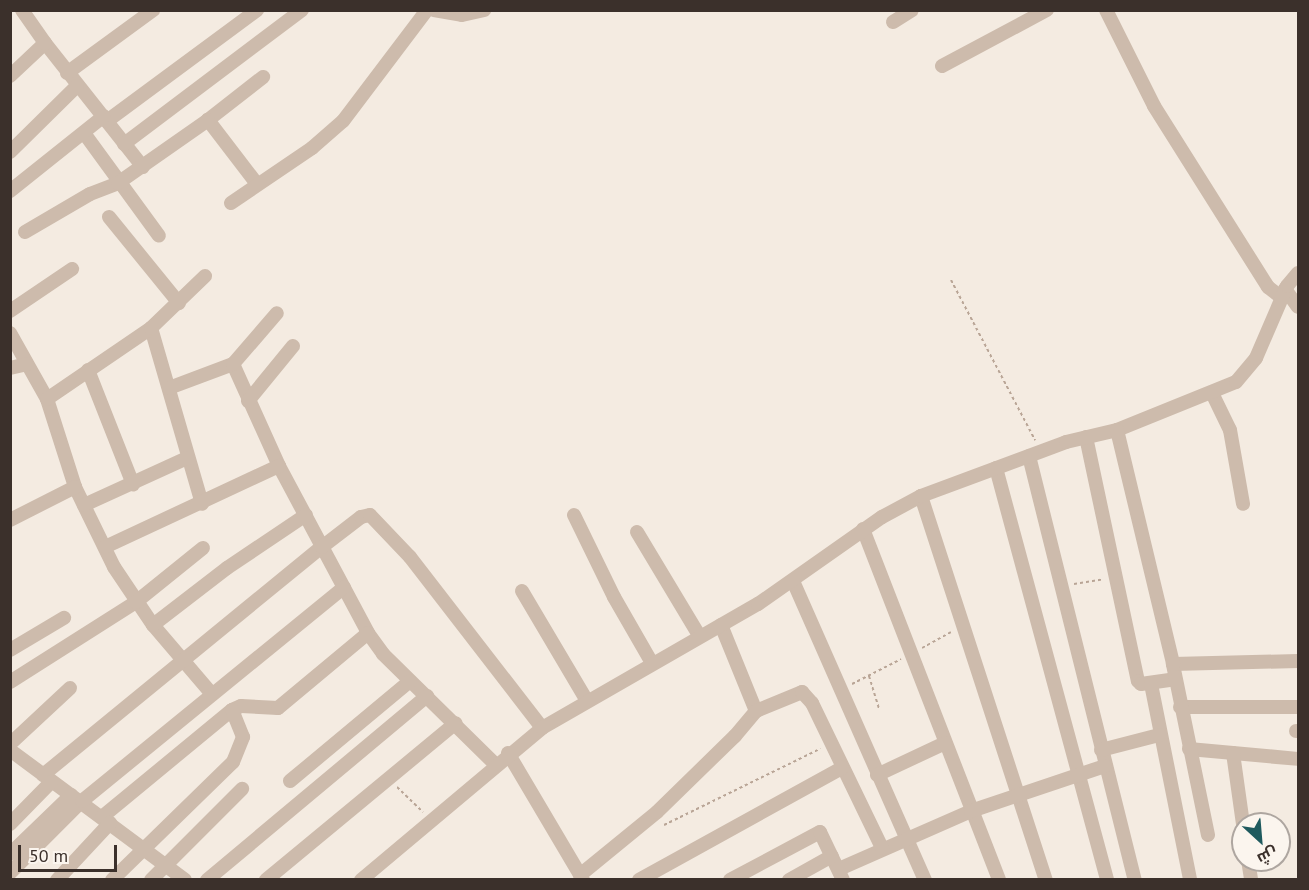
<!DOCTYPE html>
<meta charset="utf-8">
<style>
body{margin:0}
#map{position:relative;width:1309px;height:890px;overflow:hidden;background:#f4ebe1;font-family:"PT Sans",Cairo,sans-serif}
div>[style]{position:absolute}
.path>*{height:2px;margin-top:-1px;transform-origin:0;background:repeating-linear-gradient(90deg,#b9a596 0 3px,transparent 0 6px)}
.minor>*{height:14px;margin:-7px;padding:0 7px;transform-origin:7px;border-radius:7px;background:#cdbbac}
span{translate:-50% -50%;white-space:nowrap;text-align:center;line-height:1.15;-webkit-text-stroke:4.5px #fbf5ee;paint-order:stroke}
.frame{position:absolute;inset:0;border:12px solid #3b302b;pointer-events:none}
.north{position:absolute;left:1231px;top:812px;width:60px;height:60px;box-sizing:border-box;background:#fbf5ee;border:2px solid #aea6a0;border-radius:50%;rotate:154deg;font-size:16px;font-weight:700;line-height:24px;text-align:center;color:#3b302b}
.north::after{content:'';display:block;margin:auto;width:21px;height:27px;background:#1f5a5e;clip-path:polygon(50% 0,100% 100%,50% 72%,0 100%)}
.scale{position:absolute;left:18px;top:845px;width:99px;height:27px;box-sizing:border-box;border:3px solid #3b302b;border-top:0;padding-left:8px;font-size:18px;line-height:21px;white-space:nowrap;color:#3b302b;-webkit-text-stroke:4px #fbf5ee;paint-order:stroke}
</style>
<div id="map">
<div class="path">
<div style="left:951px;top:280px;width:181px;rotate:62.3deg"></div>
<div style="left:1074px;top:584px;width:30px;rotate:-9deg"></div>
<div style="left:922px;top:648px;width:33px;rotate:-29deg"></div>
<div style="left:869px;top:676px;width:34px;rotate:73deg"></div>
<div style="left:852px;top:684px;width:55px;rotate:-27deg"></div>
<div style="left:397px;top:787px;width:36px;rotate:44deg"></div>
<div style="left:664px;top:825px;width:174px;rotate:-26deg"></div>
</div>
<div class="minor">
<div style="left:434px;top:10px;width:28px;rotate:10deg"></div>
<div style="left:462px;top:15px;width:23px;rotate:-13deg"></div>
<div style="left:1106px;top:10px;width:107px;rotate:63.4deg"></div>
<div style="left:1154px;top:106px;width:214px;rotate:57.8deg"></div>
<div style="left:1268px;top:287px;width:18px;rotate:38deg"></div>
<div style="left:893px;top:22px;width:22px;rotate:-32deg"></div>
<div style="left:45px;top:43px;width:158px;rotate:51.7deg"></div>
<div style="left:942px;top:66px;width:119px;rotate:-28.1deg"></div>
<div style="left:67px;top:73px;width:107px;rotate:-36.2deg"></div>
<div style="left:10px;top:76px;width:48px;rotate:-43.3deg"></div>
<div style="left:45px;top:43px;width:40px;rotate:-124.9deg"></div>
<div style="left:107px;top:121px;width:187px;rotate:-36.5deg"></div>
<div style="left:84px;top:133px;width:127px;rotate:53.9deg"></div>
<div style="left:124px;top:144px;width:223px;rotate:-37deg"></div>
<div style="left:10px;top:152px;width:94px;rotate:-44.6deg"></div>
<div style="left:257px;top:184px;width:81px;rotate:-127.4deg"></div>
<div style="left:208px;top:120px;width:70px;rotate:-38deg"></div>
<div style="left:10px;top:191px;width:120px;rotate:-38.6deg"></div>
<div style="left:231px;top:203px;width:98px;rotate:-34.2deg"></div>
<div style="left:312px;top:148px;width:41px;rotate:-41.1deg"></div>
<div style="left:343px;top:121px;width:139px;rotate:-52.9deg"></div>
<div style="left:109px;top:217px;width:111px;rotate:50.9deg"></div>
<div style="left:25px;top:232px;width:75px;rotate:-30.3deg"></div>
<div style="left:90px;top:194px;width:30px;rotate:-21deg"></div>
<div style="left:118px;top:183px;width:110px;rotate:-35deg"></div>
<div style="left:1285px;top:289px;width:22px;rotate:54deg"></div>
<div style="left:10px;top:311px;width:75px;rotate:-34.1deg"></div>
<div style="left:151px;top:328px;width:183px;rotate:73.8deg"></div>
<div style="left:10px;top:333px;width:76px;rotate:60.7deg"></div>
<div style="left:47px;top:399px;width:92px;rotate:72.3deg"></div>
<div style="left:75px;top:487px;width:89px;rotate:64deg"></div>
<div style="left:114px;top:567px;width:70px;rotate:56.1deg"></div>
<div style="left:153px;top:625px;width:89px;rotate:49.5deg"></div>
<div style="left:233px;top:364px;width:112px;rotate:65.7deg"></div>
<div style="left:279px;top:466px;width:189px;rotate:61.9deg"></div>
<div style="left:368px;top:633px;width:26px;rotate:54deg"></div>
<div style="left:383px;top:654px;width:157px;rotate:44.5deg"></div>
<div style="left:10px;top:368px;width:17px;rotate:-13deg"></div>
<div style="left:88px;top:370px;width:123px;rotate:68.5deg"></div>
<div style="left:169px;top:388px;width:68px;rotate:-20.6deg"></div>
<div style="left:233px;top:364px;width:67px;rotate:-49.2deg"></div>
<div style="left:1212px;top:393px;width:41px;rotate:64.1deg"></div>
<div style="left:1230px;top:430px;width:75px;rotate:80deg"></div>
<div style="left:47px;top:399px;width:126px;rotate:-34.3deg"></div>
<div style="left:151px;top:328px;width:75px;rotate:-43.9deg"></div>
<div style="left:248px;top:401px;width:71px;rotate:-50.7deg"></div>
<div style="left:1117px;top:430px;width:128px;rotate:-22deg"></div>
<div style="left:1236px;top:382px;width:31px;rotate:-50deg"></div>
<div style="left:1256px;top:358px;width:78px;rotate:-66.7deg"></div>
<div style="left:1287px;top:286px;width:17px;rotate:-50deg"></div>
<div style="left:1086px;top:437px;width:249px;rotate:78deg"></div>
<div style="left:1138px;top:681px;width:4px;rotate:45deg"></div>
<div style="left:1141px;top:684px;width:34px;rotate:-8deg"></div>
<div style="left:1029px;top:456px;width:437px;rotate:76deg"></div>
<div style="left:996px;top:468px;width:427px;rotate:74.9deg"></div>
<div style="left:921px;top:496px;width:404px;rotate:72deg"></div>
<div style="left:84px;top:505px;width:113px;rotate:-24.5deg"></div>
<div style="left:574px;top:515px;width:91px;rotate:64deg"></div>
<div style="left:614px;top:597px;width:76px;rotate:60.1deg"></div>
<div style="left:10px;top:520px;width:73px;rotate:-26.9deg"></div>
<div style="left:863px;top:529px;width:376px;rotate:68.8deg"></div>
<div style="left:637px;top:532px;width:122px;rotate:59deg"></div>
<div style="left:105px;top:547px;width:192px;rotate:-25deg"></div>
<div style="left:793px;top:581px;width:327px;rotate:66.2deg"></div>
<div style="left:522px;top:591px;width:128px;rotate:59.4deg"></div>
<div style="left:153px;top:625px;width:93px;rotate:-37.6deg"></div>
<div style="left:227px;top:568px;width:95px;rotate:-33.9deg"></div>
<div style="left:721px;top:625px;width:93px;rotate:67.9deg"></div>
<div style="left:10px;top:650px;width:63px;rotate:-30.7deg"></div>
<div style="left:10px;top:682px;width:149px;rotate:-32.4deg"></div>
<div style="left:136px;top:602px;width:86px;rotate:-38.9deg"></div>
<div style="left:1151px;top:684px;width:200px;rotate:78.7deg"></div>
<div style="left:1180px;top:707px;width:118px"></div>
<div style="left:1296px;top:731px;width:2px"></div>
<div style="left:10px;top:744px;width:82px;rotate:-43deg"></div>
<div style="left:1189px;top:749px;width:109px;rotate:5.2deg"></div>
<div style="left:10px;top:750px;width:218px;rotate:36.6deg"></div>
<div style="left:1101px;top:750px;width:60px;rotate:-14.5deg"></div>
<div style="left:508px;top:753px;width:147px;rotate:59.4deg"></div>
<div style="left:1233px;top:753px;width:72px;rotate:82deg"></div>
<div style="left:43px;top:775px;width:360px;rotate:-39.3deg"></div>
<div style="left:322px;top:547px;width:49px;rotate:-37.6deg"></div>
<div style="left:361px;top:517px;width:9px;rotate:-13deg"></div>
<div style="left:370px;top:515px;width:58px;rotate:46.4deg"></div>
<div style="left:410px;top:557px;width:216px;rotate:52.3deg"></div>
<div style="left:877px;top:775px;width:75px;rotate:-25.2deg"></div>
<div style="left:290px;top:781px;width:156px;rotate:-39.8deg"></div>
<div style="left:102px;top:817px;width:168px;rotate:-39.5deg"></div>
<div style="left:232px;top:710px;width:10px;rotate:-24deg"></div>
<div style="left:241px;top:706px;width:37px;rotate:3deg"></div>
<div style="left:278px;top:708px;width:117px;rotate:-39.8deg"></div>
<div style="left:10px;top:824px;width:59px;rotate:-45.7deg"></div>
<div style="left:1208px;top:835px;width:175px;rotate:-101.6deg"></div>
<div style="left:1173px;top:664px;width:125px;rotate:-1.4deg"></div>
<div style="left:10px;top:854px;width:85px;rotate:-44deg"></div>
<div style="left:1248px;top:860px;width:20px;rotate:81deg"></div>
<div style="left:839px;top:869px;width:144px;rotate:-23.7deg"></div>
<div style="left:971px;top:811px;width:141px;rotate:-18.6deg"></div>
<div style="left:10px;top:873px;width:102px;rotate:-45deg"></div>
<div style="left:82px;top:801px;width:338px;rotate:-39.2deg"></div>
<div style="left:580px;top:875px;width:99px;rotate:-39.3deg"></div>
<div style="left:657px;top:812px;width:109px;rotate:-44.3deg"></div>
<div style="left:735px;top:736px;width:33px;rotate:-50deg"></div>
<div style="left:756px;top:711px;width:50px;rotate:-22.4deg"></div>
<div style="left:802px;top:692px;width:15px;rotate:48deg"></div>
<div style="left:812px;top:703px;width:161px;rotate:64.2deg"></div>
<div style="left:57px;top:880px;width:78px;rotate:-47.1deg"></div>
<div style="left:112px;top:880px;width:169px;rotate:-44.3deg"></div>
<div style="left:233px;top:762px;width:27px;rotate:-68deg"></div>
<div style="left:243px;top:737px;width:29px;rotate:-112deg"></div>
<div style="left:151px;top:880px;width:129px;rotate:-45deg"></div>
<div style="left:207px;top:880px;width:287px;rotate:-39.9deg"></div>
<div style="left:266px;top:880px;width:246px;rotate:-39.6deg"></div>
<div style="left:361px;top:880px;width:236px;rotate:-40deg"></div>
<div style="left:542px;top:728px;width:249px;rotate:-29.9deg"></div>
<div style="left:758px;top:604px;width:151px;rotate:-35.1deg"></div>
<div style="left:882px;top:517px;width:44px;rotate:-28.3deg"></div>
<div style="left:921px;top:496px;width:155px;rotate:-20.4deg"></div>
<div style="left:1066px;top:442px;width:52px;rotate:-13.2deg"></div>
<div style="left:1117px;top:430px;width:241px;rotate:76.5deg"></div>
<div style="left:639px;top:880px;width:232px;rotate:-28.9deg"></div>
<div style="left:730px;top:880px;width:102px;rotate:-28.1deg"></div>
<div style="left:820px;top:832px;width:53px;rotate:64.4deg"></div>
<div style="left:789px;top:880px;width:49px;rotate:-29.2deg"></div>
</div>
<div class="frame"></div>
<div class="north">ش</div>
<div class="scale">50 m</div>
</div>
